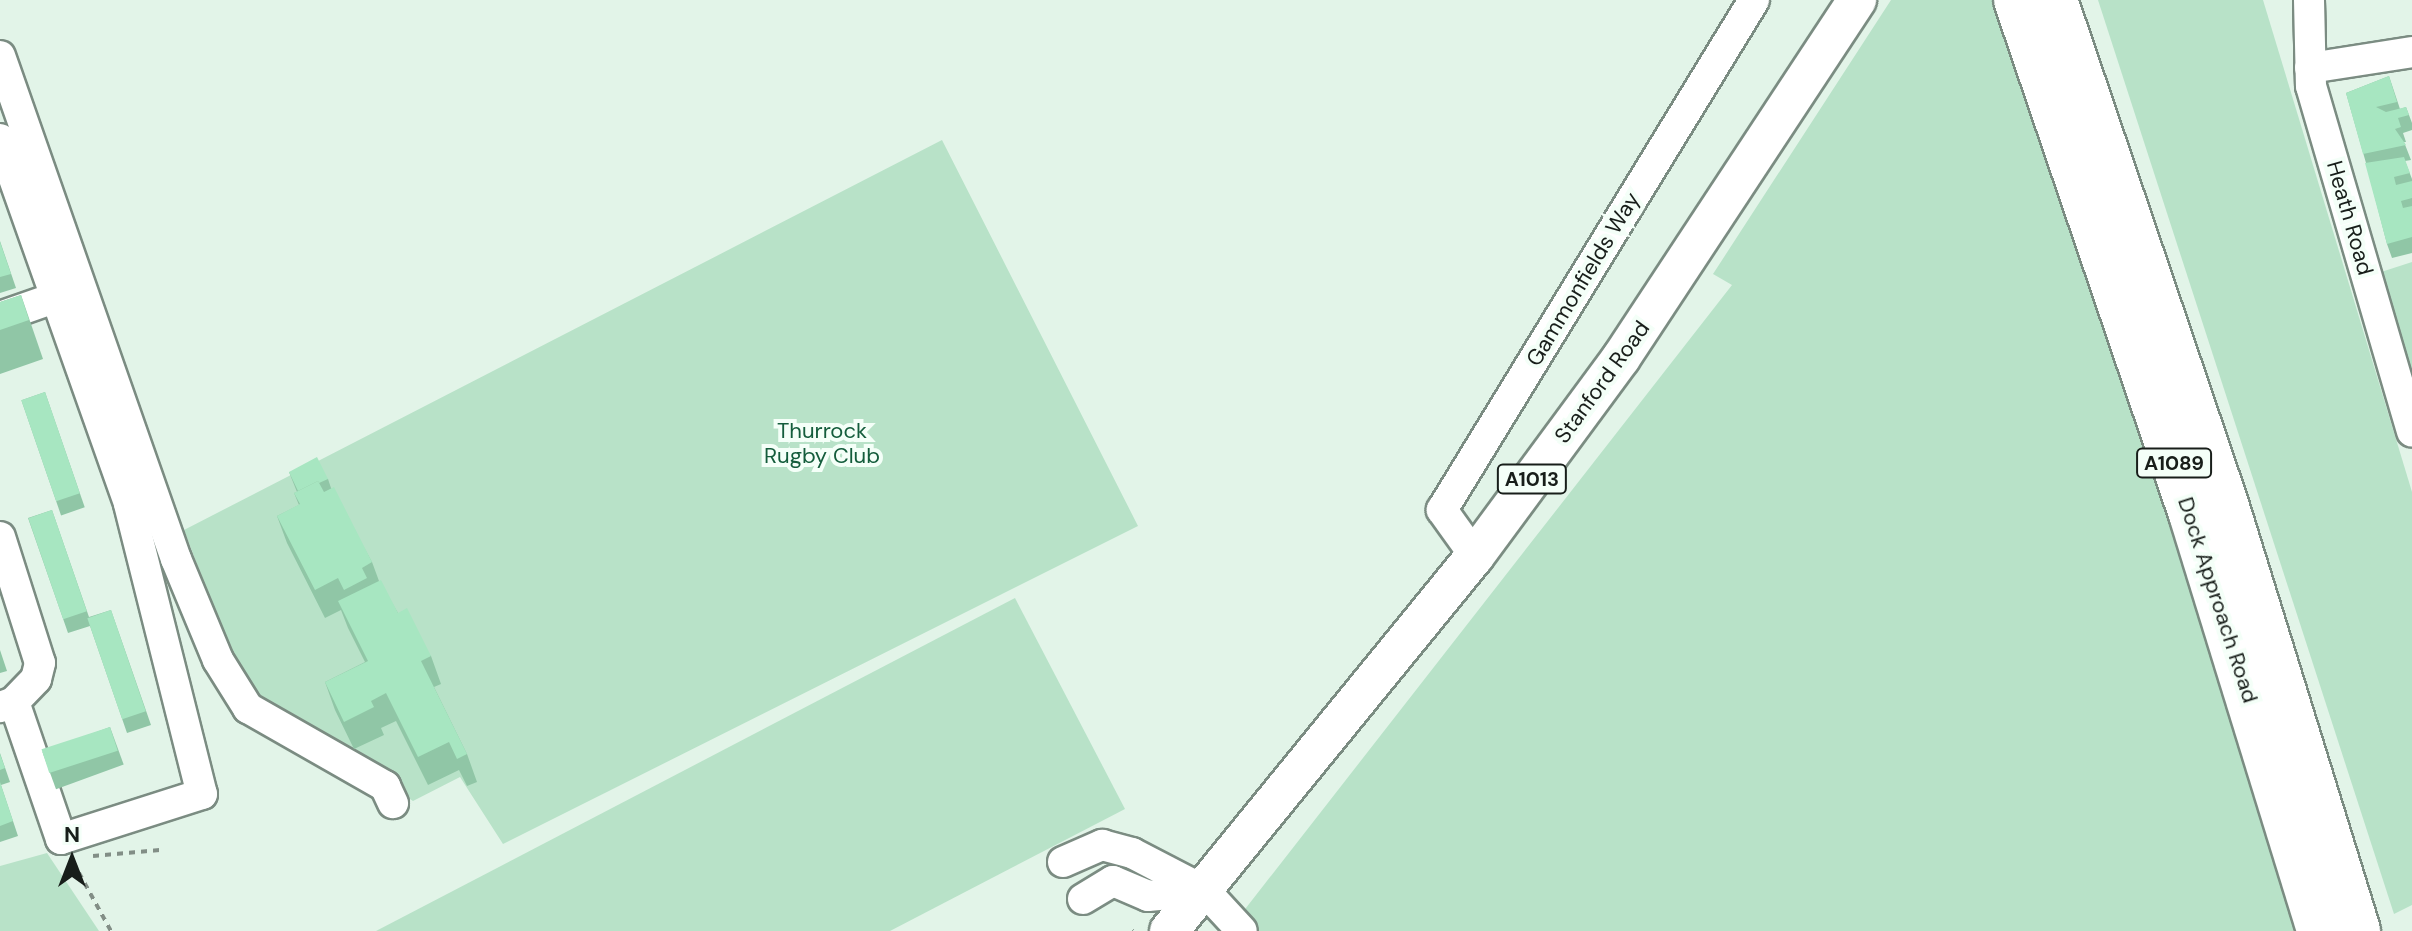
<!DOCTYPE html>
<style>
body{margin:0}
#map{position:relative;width:2412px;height:931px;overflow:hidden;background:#e2f4e8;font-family:"DM Sans",sans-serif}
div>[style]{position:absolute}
.green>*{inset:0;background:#b8e2c8}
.path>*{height:4px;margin-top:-2px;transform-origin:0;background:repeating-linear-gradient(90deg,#828e86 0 6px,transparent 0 12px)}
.roads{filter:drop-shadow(2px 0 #7b8c82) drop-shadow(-2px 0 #7b8c82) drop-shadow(0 2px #7b8c82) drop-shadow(0 -2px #7b8c82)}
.minor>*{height:30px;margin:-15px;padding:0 15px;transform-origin:15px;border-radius:15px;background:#fff}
.major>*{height:38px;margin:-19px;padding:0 19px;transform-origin:19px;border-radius:19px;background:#fff}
.highway>*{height:44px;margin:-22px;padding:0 22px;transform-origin:22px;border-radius:22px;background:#fff}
.wall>*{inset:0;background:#90c6a6;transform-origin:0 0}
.building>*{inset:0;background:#a7e6c1;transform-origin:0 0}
span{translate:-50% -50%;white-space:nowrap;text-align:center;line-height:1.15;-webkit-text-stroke:8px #f4fff8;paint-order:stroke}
.shield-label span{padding:2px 6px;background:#f4fff8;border:2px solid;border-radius:6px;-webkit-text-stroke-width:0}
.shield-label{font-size:20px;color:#181e1a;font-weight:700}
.street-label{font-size:22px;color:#181e1a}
.park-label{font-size:22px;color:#145d3c}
.north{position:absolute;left:32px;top:819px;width:80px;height:80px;-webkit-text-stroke:6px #f4fff8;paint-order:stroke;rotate:0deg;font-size:22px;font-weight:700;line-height:32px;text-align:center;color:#181e1a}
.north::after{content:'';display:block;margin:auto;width:28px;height:36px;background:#181e1a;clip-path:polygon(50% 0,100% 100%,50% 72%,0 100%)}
</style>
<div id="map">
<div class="green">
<div style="clip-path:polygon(1891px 0,2000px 0,2174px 509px,2302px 931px,1228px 931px,1732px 285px,1713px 274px)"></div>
<div style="clip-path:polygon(2098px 0,2263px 0,2412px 492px,2412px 905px,2394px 914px)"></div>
<div style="clip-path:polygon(942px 140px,1138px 526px,503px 844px,460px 777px,413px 801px,270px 708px,241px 681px,184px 530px)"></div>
<div style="clip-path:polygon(2412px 262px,2412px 391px,2375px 274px)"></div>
<div style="clip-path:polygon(1015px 598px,1125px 809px,890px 931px,376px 931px)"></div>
<div style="clip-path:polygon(47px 853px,99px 931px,0 931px,0 866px)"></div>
</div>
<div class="path">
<div style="left:93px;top:856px;width:67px;rotate:-5.1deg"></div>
<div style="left:73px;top:862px;width:79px;rotate:61.2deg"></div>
<div style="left:1132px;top:930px;width:1px;rotate:45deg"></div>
</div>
<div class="roads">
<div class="minor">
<div style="left:2309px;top:0;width:86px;rotate:88.7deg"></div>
<div style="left:2311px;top:86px;width:360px;rotate:73.7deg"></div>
<div style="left:0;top:56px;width:533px;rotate:70.72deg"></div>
<div style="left:176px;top:559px;width:109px;rotate:67.4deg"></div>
<div style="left:218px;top:660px;width:57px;rotate:58deg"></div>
<div style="left:248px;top:708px;width:158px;rotate:29.7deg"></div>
<div style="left:385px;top:786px;width:19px;rotate:65deg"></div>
<div style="left:2310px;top:68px;width:103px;rotate:-8.9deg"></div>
<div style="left:0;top:139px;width:387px;rotate:70.5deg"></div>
<div style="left:129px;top:504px;width:299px;rotate:75.9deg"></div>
<div style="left:202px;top:794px;width:148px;rotate:162.3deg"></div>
<div style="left:61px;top:839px;width:145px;rotate:-108.9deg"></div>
<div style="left:0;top:317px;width:60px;rotate:-19.3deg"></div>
<div style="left:0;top:537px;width:132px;rotate:72.4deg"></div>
<div style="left:40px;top:663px;width:16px;rotate:104deg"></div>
<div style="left:36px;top:679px;width:32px;rotate:134deg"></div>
<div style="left:14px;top:702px;width:15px;rotate:160deg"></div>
<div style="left:1475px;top:556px;width:57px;rotate:-125.7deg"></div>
<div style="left:1442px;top:510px;width:598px;rotate:-58.54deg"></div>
<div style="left:1063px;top:862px;width:43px;rotate:-23.6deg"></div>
<div style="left:1102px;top:845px;width:31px;rotate:15deg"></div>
<div style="left:1132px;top:853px;width:82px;rotate:27.5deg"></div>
<div style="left:1205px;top:891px;width:54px;rotate:47.2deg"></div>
<div style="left:1083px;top:899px;width:35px;rotate:-31deg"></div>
<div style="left:1113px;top:881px;width:38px;rotate:23deg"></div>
<div style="left:1148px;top:896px;width:55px;rotate:-5.2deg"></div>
</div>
<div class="major">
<div style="left:1169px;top:931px;width:484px;rotate:-50.8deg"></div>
<div style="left:1475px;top:556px;width:246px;rotate:-53.6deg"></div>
<div style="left:1621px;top:358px;width:429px;rotate:-56.6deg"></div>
</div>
<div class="highway">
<div style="left:2016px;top:0;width:543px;rotate:71.2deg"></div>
<div style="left:2191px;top:514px;width:436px;rotate:72.9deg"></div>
<div style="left:2055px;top:0;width:532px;rotate:71.26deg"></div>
<div style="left:2226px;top:504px;width:447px;rotate:72.8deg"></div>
</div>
</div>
<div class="wall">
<div style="clip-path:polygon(2389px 76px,2400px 109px,2406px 107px,2412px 123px,2412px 130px,2403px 133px,2406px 142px,2404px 142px,2411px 160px,2405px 161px,2412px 179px,2412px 253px,2392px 258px,2387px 244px,2366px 163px,2346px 93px)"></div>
<div style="clip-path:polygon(0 241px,16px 288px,0 293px)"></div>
<div style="clip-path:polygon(21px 295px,43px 359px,0 374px,0 302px)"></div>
<div style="left:45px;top:392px;width:122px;height:25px;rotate:71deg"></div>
<div style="clip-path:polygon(289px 472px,328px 479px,331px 488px,372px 562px,379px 581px,398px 613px,431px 656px,441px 684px,434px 687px,467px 754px,477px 782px,467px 786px,459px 770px,428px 785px,396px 721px,381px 728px,384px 735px,354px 749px,335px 710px,325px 682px,365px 662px,348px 628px,341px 610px,325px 618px,287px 543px,277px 516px,299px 505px,294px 493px,297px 492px)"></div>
<div style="clip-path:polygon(52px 510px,89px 617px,111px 610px,151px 725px,127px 733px,90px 626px,68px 633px,28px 518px)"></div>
<div style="clip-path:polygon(0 650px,7px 671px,0 673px)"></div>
<div style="left:110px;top:727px;width:40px;height:72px;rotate:70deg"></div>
<div style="clip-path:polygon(0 753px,10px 782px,1px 785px,18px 836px,0 842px)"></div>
</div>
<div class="building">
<div style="clip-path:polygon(2389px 76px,2397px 102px,2376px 107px,2386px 112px,2406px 107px,2409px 115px,2398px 118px,2401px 127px,2395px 129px,2406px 145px,2363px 154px,2346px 93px)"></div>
<div style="clip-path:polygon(2404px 157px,2410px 173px,2394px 177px,2396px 185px,2412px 181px,2412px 198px,2401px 201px,2403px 208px,2412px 206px,2412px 237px,2387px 244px,2365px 163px)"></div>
<div style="clip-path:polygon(0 242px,11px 274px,0 277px)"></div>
<div style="clip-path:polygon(21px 295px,29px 320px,0 330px,0 302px)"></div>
<div style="left:45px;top:392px;width:107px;height:25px;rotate:71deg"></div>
<div style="clip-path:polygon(317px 457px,328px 479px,319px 483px,318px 481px,298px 491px,289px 472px)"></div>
<div style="clip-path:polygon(318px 481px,324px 492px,334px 487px,372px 562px,362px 568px,367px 578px,344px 590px,338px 578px,315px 590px,277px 516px,300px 504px,294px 493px)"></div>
<div style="left:52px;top:510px;width:107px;height:25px;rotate:71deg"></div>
<div style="clip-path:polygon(381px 580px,398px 613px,407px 608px,431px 656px,421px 661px,467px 754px,457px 759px,449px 742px,418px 757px,386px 693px,371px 701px,374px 707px,344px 722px,325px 682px,368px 661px,338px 601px)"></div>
<div style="left:111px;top:610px;width:107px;height:25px;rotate:71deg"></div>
<div style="left:110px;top:727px;width:25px;height:72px;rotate:72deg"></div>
<div style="clip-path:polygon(0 754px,5px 768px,0 770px)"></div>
<div style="clip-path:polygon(0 782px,13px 821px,0 826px)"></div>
</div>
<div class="shield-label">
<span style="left:2174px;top:463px">A1089</span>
<span style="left:1532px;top:479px">A1013</span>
</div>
<div class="street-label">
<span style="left:2350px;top:218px;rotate:74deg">Heath Road</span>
<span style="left:1583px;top:279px;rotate:-59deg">Gammonfields Way</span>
<span style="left:1602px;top:382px;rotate:-54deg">Stanford Road</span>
<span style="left:2218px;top:600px;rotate:72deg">Dock Approach Road</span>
</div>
<div class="park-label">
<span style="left:822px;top:443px">Thurrock<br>Rugby Club</span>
</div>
<div class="north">N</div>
</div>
